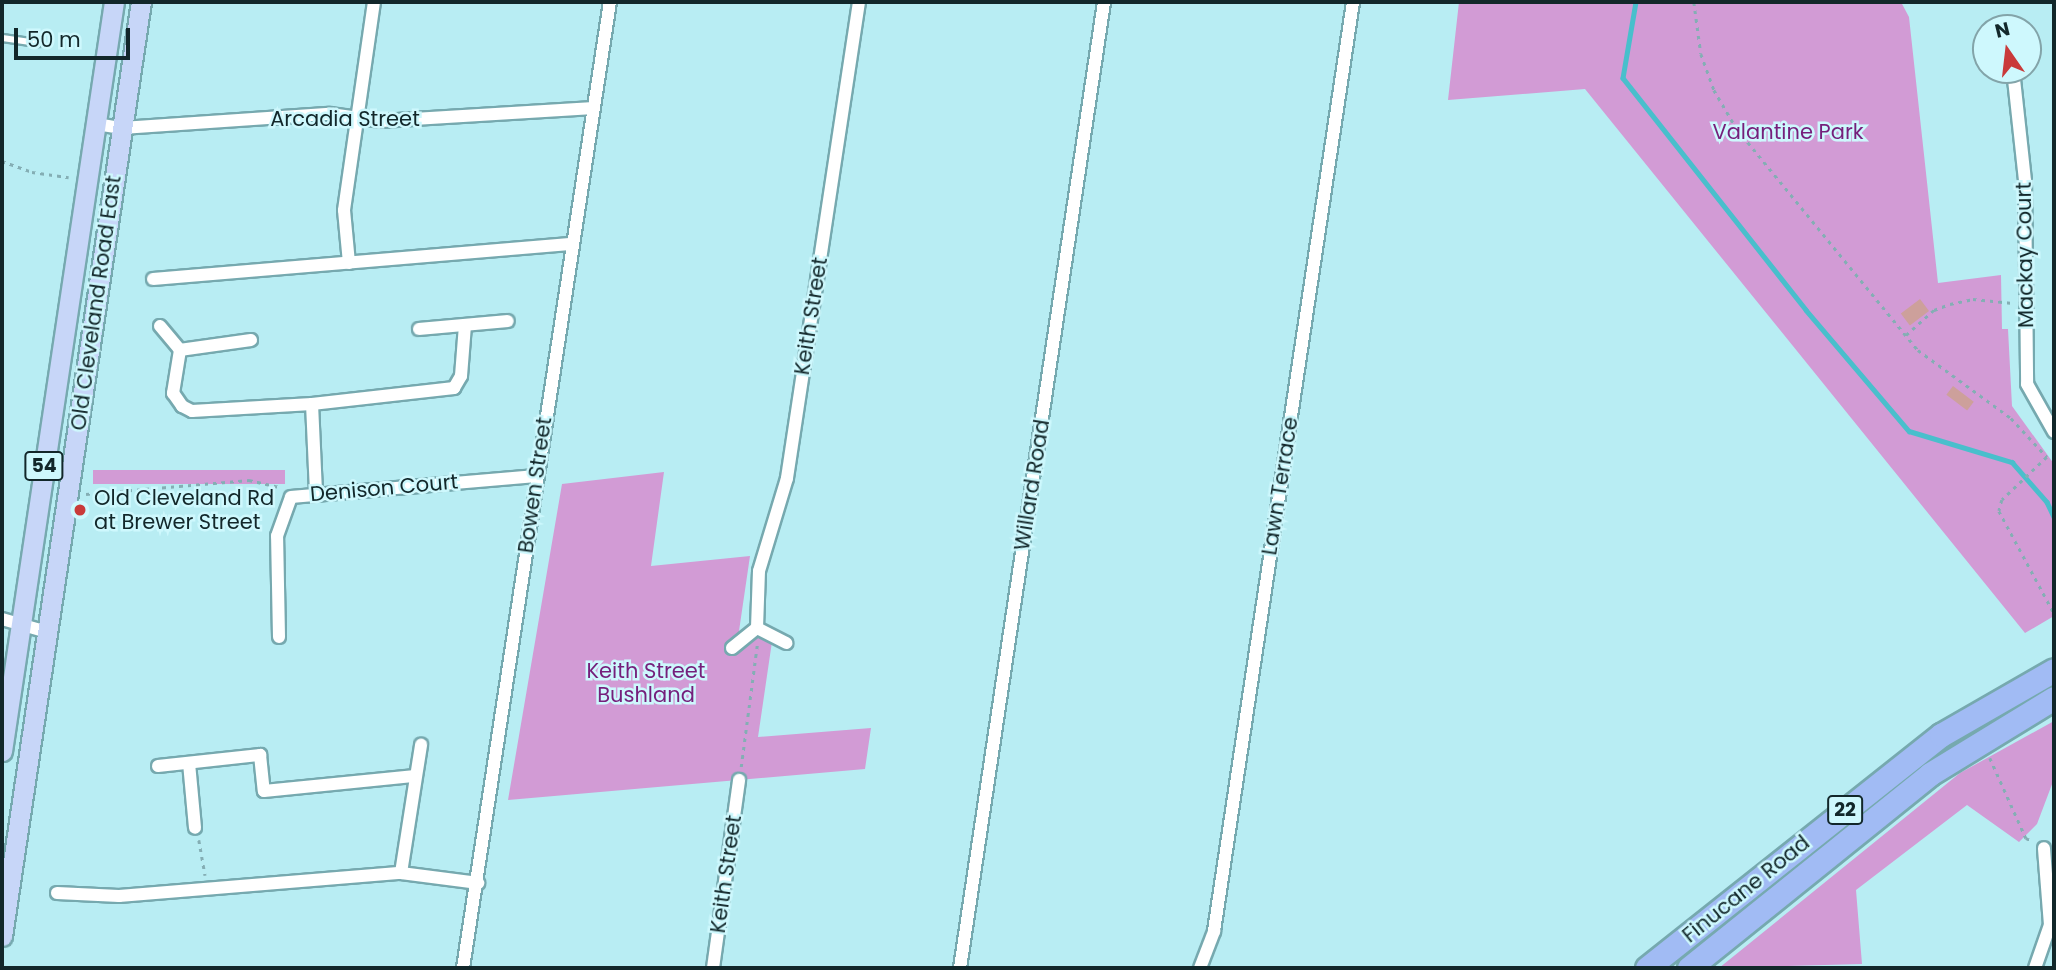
<!DOCTYPE html>
<style>
body{margin:0}
#map{position:relative;width:2056px;height:970px;overflow:hidden;background:#b8edf3;font-family:Poppins,sans-serif}
div>[style]{position:absolute}
.green>*{inset:0;background:#d29bd5;transform-origin:0 0}
.stream>*{height:4.5px;margin:-2.25px;padding:0 2.25px;transform-origin:2.25px;border-radius:2.25px;background:#49bfcc}
.building>*{inset:0;background:#cda09b;transform-origin:0 0}
.path>*{height:2.5px;margin-top:-1.25px;transform-origin:0;background:repeating-linear-gradient(90deg,#84aeb4 0 3.5px,transparent 0 8.5px)}
.roads{filter:drop-shadow(2px 0 #76a9af) drop-shadow(-2px 0 #76a9af) drop-shadow(0 2px #76a9af) drop-shadow(0 -2px #76a9af)}
.lane>*{height:6px;margin:-3px;padding:0 3px;transform-origin:3px;border-radius:3px;background:#fff}
.street>*{height:12px;margin:-6px;padding:0 6px;transform-origin:6px;border-radius:6px;background:#fff}
.primary>*{height:19px;margin:-9.5px;padding:0 9.5px;transform-origin:9.5px;border-radius:9.5px;background:#c7d6f8}
.highway>*{height:23px;margin:-11.5px;padding:0 11.5px;transform-origin:11.5px;border-radius:11.5px;background:#a1bbf4}
.dots>*{width:19px;height:19px;translate:-50% -50%;box-sizing:border-box;border:4px solid #cef8fd;border-radius:50%}
span{translate:-50% -50%;white-space:nowrap;text-align:center;line-height:1.15;-webkit-text-stroke:5px #cef8fd;paint-order:stroke}
.shield-label span{padding:2px 5px;background:#cef8fd;border:2px solid;border-radius:5px;-webkit-text-stroke-width:0}
.shield-label{font-size:19px;color:#12272a;font-weight:700}
.street-label{font-size:21px;color:#12272a}
.park-label{font-size:21px;color:#751f7b}
.poi-label{font-size:21px;color:#12272a}
.left{translate:0 -50%;text-align:left}
.frame{position:absolute;inset:0;border:4px solid #12272a;pointer-events:none}
.north{position:absolute;left:1972px;top:14px;width:70px;height:70px;box-sizing:border-box;background:#cef8fd;border:2px solid #83a4a9;border-radius:50%;rotate:346deg;font-size:19px;font-weight:700;line-height:28px;text-align:center;color:#12272a}
.north::after{content:'';display:block;margin:auto;width:24px;height:32px;background:#c93a3a;clip-path:polygon(50% 0,100% 100%,50% 72%,0 100%)}
.scale{position:absolute;left:14px;top:28px;width:116px;height:32px;box-sizing:border-box;border:4px solid #12272a;border-top:0;padding-left:9px;font-size:21px;line-height:24px;white-space:nowrap;color:#12272a;-webkit-text-stroke:5px #cef8fd;paint-order:stroke}
</style>
<div id="map">
<div class="green">
<div style="clip-path:polygon(1459px 2px,1901px 2px,1909px 17px,1938px 283px,2001px 275px,2002px 329px,2008px 329px,2012px 406px,2054px 464px,2054px 616px,2025px 633px,1585px 89px,1448px 100px)"></div>
<div style="left:285px;top:470px;width:14px;height:192px;rotate:90deg"></div>
<div style="clip-path:polygon(664px 472px,651px 566px,750px 556px,739px 631px,774px 628px,758px 737px,871px 728px,865px 769px,508px 800px,562px 484px)"></div>
<div style="clip-path:polygon(2054px 721px,2054px 779px,2037px 824px,2019px 842px,1967px 805px,1856px 890px,1862px 964px,1719px 968px,1960px 773px)"></div>
</div>
<div class="stream">
<div style="left:1636px;top:2px;width:77px;rotate:99.7deg"></div>
<div style="left:1623px;top:78px;width:295px;rotate:51.7deg"></div>
<div style="left:1806px;top:310px;width:159px;rotate:49.6deg"></div>
<div style="left:1909px;top:431px;width:108px;rotate:16.8deg"></div>
<div style="left:2012px;top:462px;width:53px;rotate:48.8deg"></div>
<div style="left:2047px;top:502px;width:17px;rotate:65deg"></div>
</div>
<div class="building">
<div style="left:1920px;top:299px;width:15px;height:24px;rotate:53deg"></div>
<div style="left:1953px;top:386px;width:26px;height:11px;rotate:37deg"></div>
</div>
<div class="path">
<div style="left:1694px;top:2px;width:52px;rotate:82.3deg"></div>
<div style="left:1701px;top:54px;width:38px;rotate:70deg"></div>
<div style="left:1714px;top:90px;width:45px;rotate:59.5deg"></div>
<div style="left:1737px;top:129px;width:286px;rotate:50.7deg"></div>
<div style="left:1918px;top:350px;width:115px;rotate:36.2deg"></div>
<div style="left:2011px;top:418px;width:53px;rotate:47.3deg"></div>
<div style="left:2047px;top:457px;width:62px;rotate:136.3deg"></div>
<div style="left:2002px;top:500px;width:11px;rotate:105deg"></div>
<div style="left:1999px;top:511px;width:116px;rotate:61.7deg"></div>
<div style="left:2px;top:161px;width:32px;rotate:20deg"></div>
<div style="left:32px;top:172px;width:37px;rotate:8deg"></div>
<div style="left:1906px;top:335px;width:38px;rotate:-42deg"></div>
<div style="left:1934px;top:310px;width:17px;rotate:-21deg"></div>
<div style="left:1950px;top:304px;width:24px;rotate:-12deg"></div>
<div style="left:1973px;top:299px;width:40px;rotate:5.7deg"></div>
<div style="left:86px;top:494px;width:164px;rotate:-4.9deg"></div>
<div style="left:249px;top:480px;width:32px;rotate:13deg"></div>
<div style="left:1990px;top:758px;width:88px;rotate:65.8deg"></div>
<div style="left:2026px;top:838px;width:7px;rotate:27deg"></div>
<div style="left:741px;top:767px;width:123px;rotate:-82.5deg"></div>
<div style="left:199px;top:840px;width:36px;rotate:80deg"></div>
</div>
<div class="roads">
<div class="lane">
<div style="left:2px;top:38px;width:36px;rotate:8deg"></div>
</div>
<div class="street">
<div style="left:2013px;top:70px;width:112px;rotate:83.8deg"></div>
<div style="left:2025px;top:181px;width:203px;rotate:89.4deg"></div>
<div style="left:2027px;top:384px;width:55px;rotate:60.6deg"></div>
<div style="left:96px;top:124px;width:26px;rotate:9deg"></div>
<div style="left:122px;top:128px;width:208px;rotate:-3.9deg"></div>
<div style="left:330px;top:114px;width:51px;rotate:7.8deg"></div>
<div style="left:381px;top:121px;width:213px;rotate:-3.5deg"></div>
<div style="left:349px;top:263px;width:53px;rotate:-95.4deg"></div>
<div style="left:344px;top:210px;width:210px;rotate:-81.8deg"></div>
<div style="left:153px;top:279px;width:421px;rotate:-4.8deg"></div>
<div style="left:160px;top:326px;width:31px;rotate:50deg"></div>
<div style="left:419px;top:329px;width:89px;rotate:-5.1deg"></div>
<div style="left:251px;top:340px;width:72px;rotate:172deg"></div>
<div style="left:180px;top:350px;width:44px;rotate:99.2deg"></div>
<div style="left:173px;top:393px;width:16px;rotate:55deg"></div>
<div style="left:182px;top:406px;width:11px;rotate:27deg"></div>
<div style="left:192px;top:411px;width:120px;rotate:-3.3deg"></div>
<div style="left:316px;top:492px;width:88px;rotate:-92.6deg"></div>
<div style="left:312px;top:404px;width:143px;rotate:-6.4deg"></div>
<div style="left:454px;top:388px;width:14px;rotate:-60deg"></div>
<div style="left:461px;top:376px;width:51px;rotate:-85.5deg"></div>
<div style="left:2px;top:619px;width:47px;rotate:16.1deg"></div>
<div style="left:757px;top:628px;width:57px;rotate:-88deg"></div>
<div style="left:759px;top:571px;width:97px;rotate:-73.2deg"></div>
<div style="left:787px;top:478px;width:481px;rotate:-81.4deg"></div>
<div style="left:279px;top:637px;width:101px;rotate:-91.1deg"></div>
<div style="left:277px;top:536px;width:41px;rotate:-70.3deg"></div>
<div style="left:291px;top:497px;width:246px;rotate:-4.9deg"></div>
<div style="left:732px;top:648px;width:32px;rotate:-39deg"></div>
<div style="left:757px;top:628px;width:33px;rotate:27deg"></div>
<div style="left:189px;top:763px;width:65px;rotate:84.7deg"></div>
<div style="left:158px;top:766px;width:103px;rotate:-6.2deg"></div>
<div style="left:260px;top:755px;width:36px;rotate:84deg"></div>
<div style="left:264px;top:791px;width:152px;rotate:-5.7deg"></div>
<div style="left:401px;top:873px;width:130px;rotate:-81.1deg"></div>
<div style="left:57px;top:893px;width:62px;rotate:2.8deg"></div>
<div style="left:119px;top:896px;width:283px;rotate:-4.7deg"></div>
<div style="left:401px;top:873px;width:78px;rotate:7.4deg"></div>
<div style="left:463px;top:968px;width:977px;rotate:-81.35deg"></div>
<div style="left:713px;top:968px;width:190px;rotate:-82.1deg"></div>
<div style="left:960px;top:968px;width:977px;rotate:-81.52deg"></div>
<div style="left:1200px;top:968px;width:40px;rotate:-69deg"></div>
<div style="left:1214px;top:931px;width:939px;rotate:-81.49deg"></div>
<div style="left:2035px;top:968px;width:46px;rotate:-70.8deg"></div>
<div style="left:2050px;top:925px;width:77px;rotate:-94.5deg"></div>
</div>
<div class="primary">
<div style="left:2px;top:751px;width:757px;rotate:-81.5deg"></div>
<div style="left:2px;top:936px;width:944px;rotate:-81.54deg"></div>
</div>
<div class="highway">
<div style="left:1647px;top:968px;width:375px;rotate:-38.4deg"></div>
<div style="left:1941px;top:735px;width:130px;rotate:-29.9deg"></div>
<div style="left:1689px;top:968px;width:309px;rotate:-38.8deg"></div>
<div style="left:1930px;top:774px;width:145px;rotate:-31.5deg"></div>
</div>
</div>
<div class="dots">
<div style="left:80px;top:510px;background:#c93a3a"></div>
</div>
<div class="shield-label">
<span style="left:44px;top:466px">54</span>
<span style="left:1845px;top:810px">22</span>
</div>
<div class="street-label">
<span style="left:345px;top:119px">Arcadia Street</span>
<span style="left:2025px;top:255px;rotate:-91deg">Mackay Court</span>
<span style="left:96px;top:303px;rotate:-82deg">Old Cleveland Road East</span>
<span style="left:811px;top:316px;rotate:-81deg">Keith Street</span>
<span style="left:535px;top:485px;rotate:-82deg">Bowen Street</span>
<span style="left:1032px;top:485px;rotate:-81deg">Willard Road</span>
<span style="left:1280px;top:486px;rotate:-81deg">Lawn Terrace</span>
<span style="left:384px;top:488px;rotate:-5deg">Denison Court</span>
<span style="left:726px;top:874px;rotate:-82deg">Keith Street</span>
<span style="left:1746px;top:889px;rotate:-39deg">Finucane Road</span>
</div>
<div class="park-label">
<span style="left:1788px;top:132px">Valantine Park</span>
<span style="left:646px;top:683px">Keith Street<br>Bushland</span>
</div>
<div class="poi-label">
<span class="left" style="left:94px;top:510px">Old Cleveland Rd<br>at Brewer Street</span>
</div>
<div class="frame"></div>
<div class="north">N</div>
<div class="scale">50 m</div>
</div>
